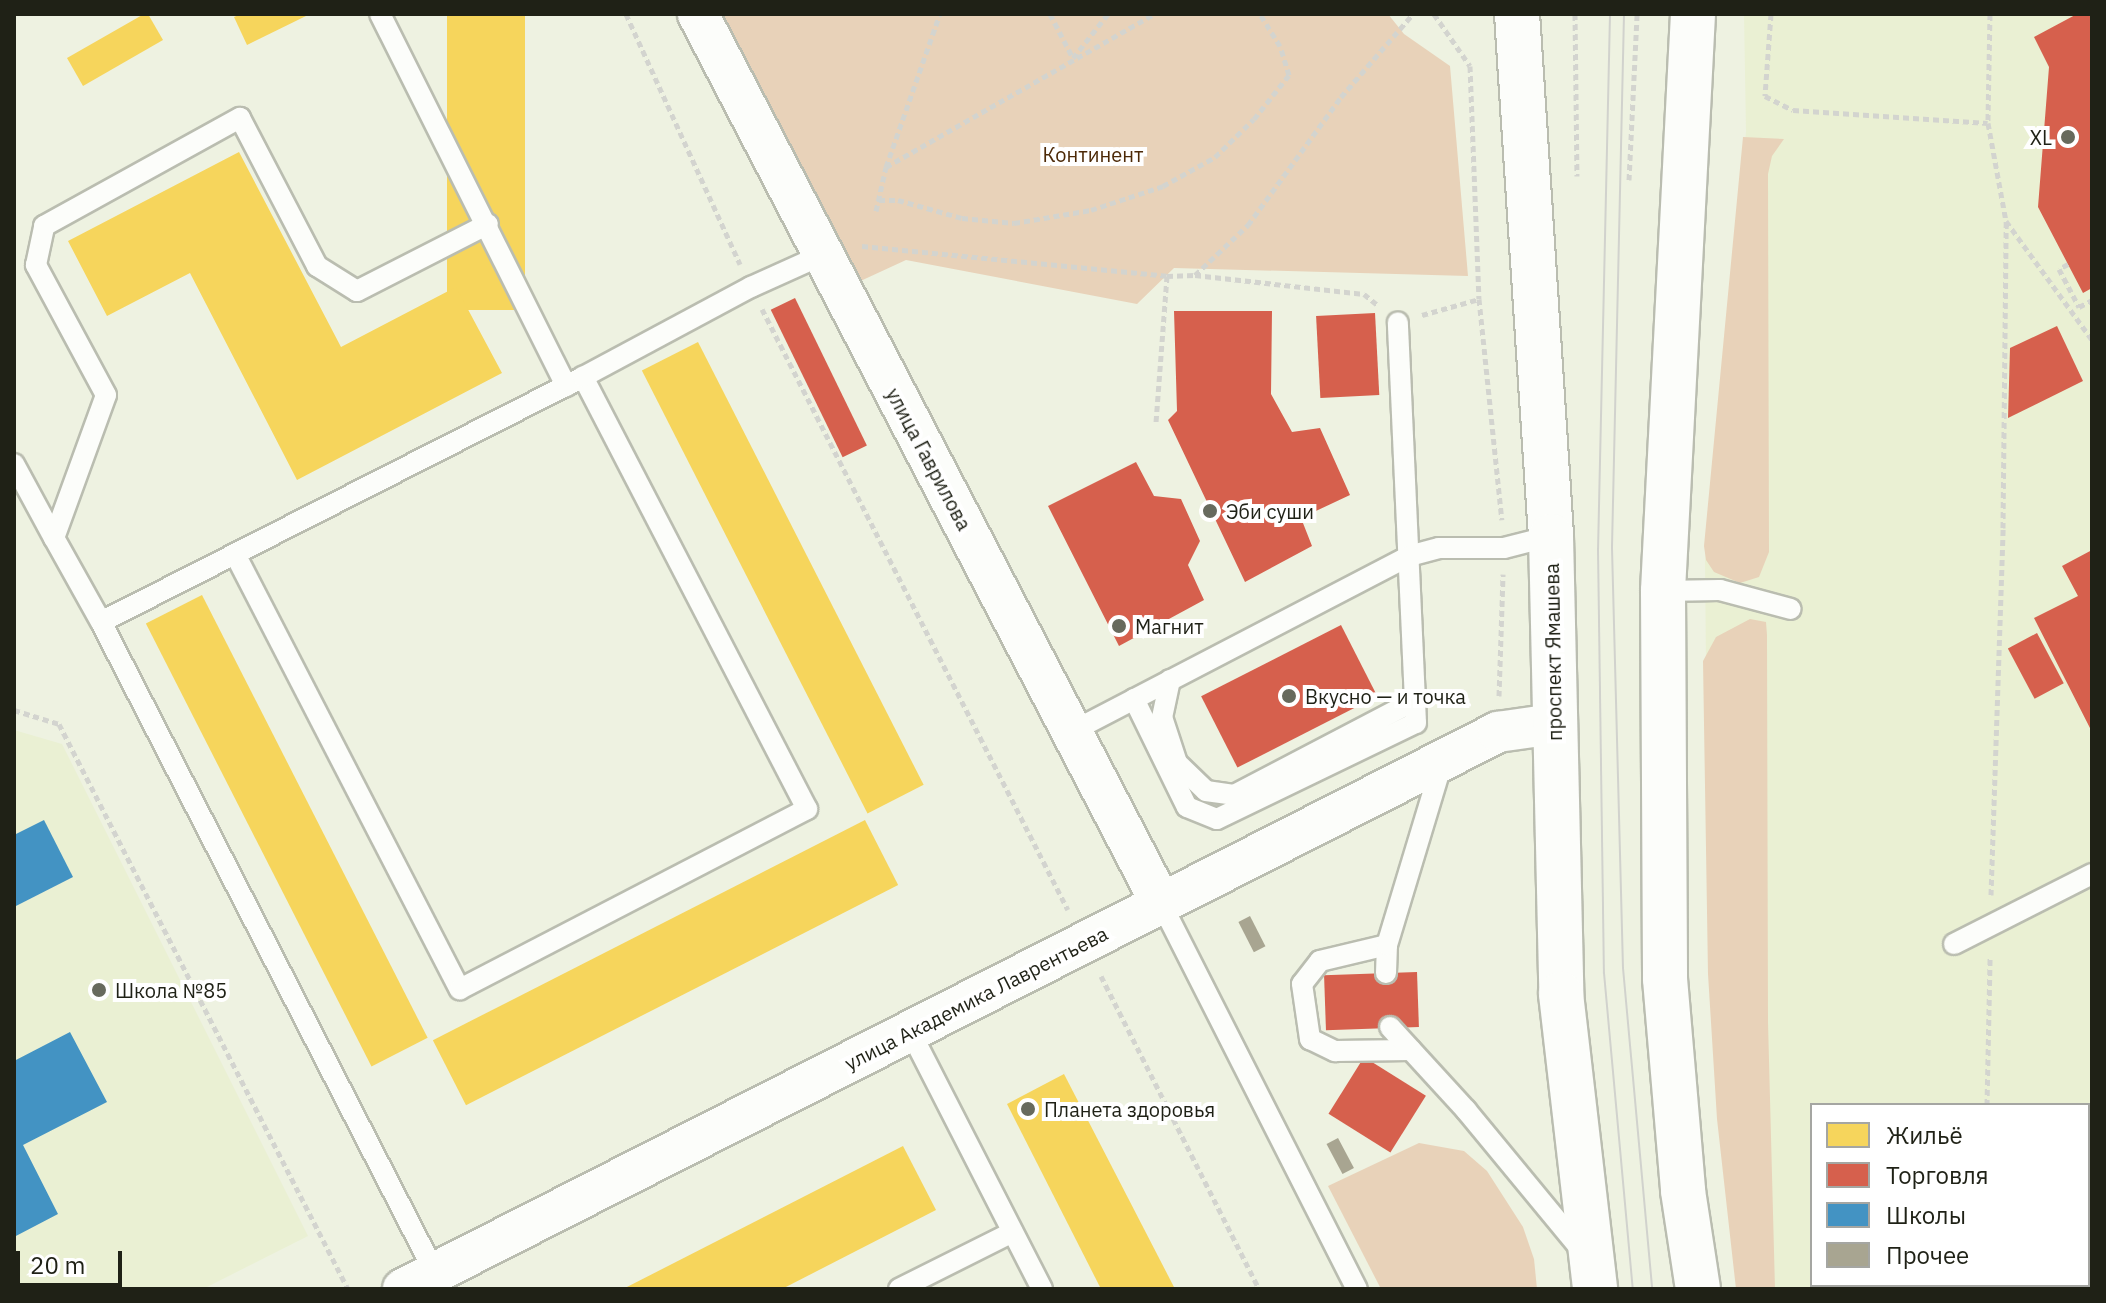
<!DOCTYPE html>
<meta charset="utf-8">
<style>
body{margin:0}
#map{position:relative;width:2106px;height:1303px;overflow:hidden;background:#eef2e1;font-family:"IBM Plex Sans",sans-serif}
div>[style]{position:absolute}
.built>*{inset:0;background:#eaf0d3}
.green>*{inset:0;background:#e8d2b9}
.homes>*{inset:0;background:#f6d55c;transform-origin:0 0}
.shops>*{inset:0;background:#d6604d;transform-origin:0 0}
.schools>*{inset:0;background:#4393c3}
.building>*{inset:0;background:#a8a591;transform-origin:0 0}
.path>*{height:5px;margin-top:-2.5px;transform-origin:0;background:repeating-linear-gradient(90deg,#d3d4cf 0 6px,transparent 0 10px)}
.roads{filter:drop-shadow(2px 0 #babdb0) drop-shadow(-2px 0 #babdb0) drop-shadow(0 2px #babdb0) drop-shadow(0 -2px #babdb0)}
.lane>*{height:20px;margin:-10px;padding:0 10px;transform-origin:10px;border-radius:10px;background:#fcfdfa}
.street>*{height:40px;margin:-20px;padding:0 20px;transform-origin:20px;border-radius:20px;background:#fcfdfa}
.primary>*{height:44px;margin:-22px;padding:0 22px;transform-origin:22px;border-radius:22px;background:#fcfdfa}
.tram>*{height:2px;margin:-1px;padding:0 1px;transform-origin:1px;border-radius:1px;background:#d1d2cd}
.dots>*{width:22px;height:22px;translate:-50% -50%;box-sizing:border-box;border:4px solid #fff;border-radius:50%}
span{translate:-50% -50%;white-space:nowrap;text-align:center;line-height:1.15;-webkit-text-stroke:8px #fff;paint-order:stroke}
.poi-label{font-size:20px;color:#1f2116}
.right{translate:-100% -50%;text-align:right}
.left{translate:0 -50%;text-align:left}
.park-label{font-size:20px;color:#4c2907}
.street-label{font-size:20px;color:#1f2116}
.frame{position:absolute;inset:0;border:16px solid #1f2116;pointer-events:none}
.legend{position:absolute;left:1810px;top:1103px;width:280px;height:184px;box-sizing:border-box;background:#fff;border:2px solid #a5a6a2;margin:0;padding:10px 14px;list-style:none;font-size:24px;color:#1f2116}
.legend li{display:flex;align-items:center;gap:16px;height:40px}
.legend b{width:40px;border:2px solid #a5a6a2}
.scale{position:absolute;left:16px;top:1251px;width:106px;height:36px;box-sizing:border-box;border:4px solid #1f2116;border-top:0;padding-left:10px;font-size:24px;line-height:28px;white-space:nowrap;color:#1f2116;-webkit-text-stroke:6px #fff;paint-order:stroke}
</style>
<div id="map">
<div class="built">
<div style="clip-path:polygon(evenodd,1744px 14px,2092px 14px,2092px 1289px,1741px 1289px,1709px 974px,1705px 561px,1746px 132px,1744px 14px,1812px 1105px,2088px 1105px,2088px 1285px,1812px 1285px,1812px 1105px)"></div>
<div style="clip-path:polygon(14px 730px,62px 744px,308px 1236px,203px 1289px,14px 1289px)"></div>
</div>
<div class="green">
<div style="clip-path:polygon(717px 14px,1388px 14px,1404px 34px,1450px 66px,1468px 276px,1174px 268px,1137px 304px,906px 260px,854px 284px)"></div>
<div style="clip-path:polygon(1743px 137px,1784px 139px,1772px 156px,1768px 174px,1769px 552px,1759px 577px,1740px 583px,1714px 572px,1706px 560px,1704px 546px)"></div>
<div style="clip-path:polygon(1750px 619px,1766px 622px,1767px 635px,1768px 1022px,1775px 1289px,1736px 1289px,1717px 1119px,1708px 974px,1703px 661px,1716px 637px)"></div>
<div style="clip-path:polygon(2092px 1114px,2092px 1289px,1930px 1289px,1930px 1285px,2088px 1285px,2088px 1116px)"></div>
<div style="clip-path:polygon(1419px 1143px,1464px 1151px,1487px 1171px,1523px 1227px,1534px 1259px,1537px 1289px,1381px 1289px,1328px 1186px)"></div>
</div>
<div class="homes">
<div style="clip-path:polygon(144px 14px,148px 14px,163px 40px,83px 86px,67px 58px)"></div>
<div style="clip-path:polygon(241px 14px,305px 14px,306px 16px,247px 45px,234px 17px)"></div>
<div style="left:447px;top:14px;width:78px;height:296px"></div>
<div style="clip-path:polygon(239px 152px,341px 347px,456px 287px,502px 373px,297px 480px,190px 273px,107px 316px,68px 241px)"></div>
<div style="left:698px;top:342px;width:497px;height:63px;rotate:63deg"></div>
<div style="left:202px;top:595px;width:497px;height:63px;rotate:63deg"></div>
<div style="left:865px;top:820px;width:73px;height:485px;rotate:63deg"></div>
<div style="clip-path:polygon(1064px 1074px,1175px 1289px,1101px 1289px,1007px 1104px)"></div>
<div style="clip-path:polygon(903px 1146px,936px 1210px,782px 1289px,623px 1289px)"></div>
</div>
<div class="shops">
<div style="clip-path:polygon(2077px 14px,2092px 14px,2092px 288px,2083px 293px,2038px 207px,2049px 67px,2034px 37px)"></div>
<div style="left:795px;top:298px;width:164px;height:27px;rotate:64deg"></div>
<div style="clip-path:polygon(1174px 311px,1272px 311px,1271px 394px,1292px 432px,1320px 428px,1350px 495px,1301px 518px,1312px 546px,1245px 582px,1168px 420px,1177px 411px)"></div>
<div style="left:1375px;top:313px;width:82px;height:59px;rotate:87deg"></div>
<div style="clip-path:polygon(2057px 326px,2083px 381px,2008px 418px,2010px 348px)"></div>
<div style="clip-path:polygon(1136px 462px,1154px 496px,1181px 499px,1200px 541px,1188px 565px,1204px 600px,1119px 646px,1048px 506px)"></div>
<div style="clip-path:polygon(2092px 550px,2092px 732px,2034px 618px,2078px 596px,2062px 566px)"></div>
<div style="left:1341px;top:625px;width:80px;height:157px;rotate:63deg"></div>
<div style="left:2037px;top:633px;width:57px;height:33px;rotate:62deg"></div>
<div style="left:1417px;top:972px;width:55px;height:93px;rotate:88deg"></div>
<div style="left:1364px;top:1057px;width:73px;height:67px;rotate:32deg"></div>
</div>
<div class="schools">
<div style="clip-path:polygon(44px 820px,73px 877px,14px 907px,14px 835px)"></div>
<div style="clip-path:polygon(70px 1032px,107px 1102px,23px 1145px,58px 1214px,14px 1237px,14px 1061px)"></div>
</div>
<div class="building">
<div style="left:1250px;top:916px;width:34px;height:13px;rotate:63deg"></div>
<div style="left:1338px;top:1138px;width:34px;height:13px;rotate:62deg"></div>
</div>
<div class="path">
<div style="left:626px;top:14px;width:275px;rotate:65.5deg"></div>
<div style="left:1050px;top:14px;width:50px;rotate:62.4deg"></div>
<div style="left:1073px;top:58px;width:56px;rotate:-51.5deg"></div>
<div style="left:1434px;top:14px;width:63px;rotate:55.3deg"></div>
<div style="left:1470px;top:66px;width:233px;rotate:87.8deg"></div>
<div style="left:1479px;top:299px;width:222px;rotate:84.1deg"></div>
<div style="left:1575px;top:14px;width:162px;rotate:89.3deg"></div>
<div style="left:1771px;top:14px;width:82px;rotate:94.2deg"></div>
<div style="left:1765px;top:96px;width:31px;rotate:27deg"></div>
<div style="left:1793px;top:110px;width:195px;rotate:3.8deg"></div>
<div style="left:1990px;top:14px;width:109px;rotate:91.1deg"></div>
<div style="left:1988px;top:123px;width:100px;rotate:79.6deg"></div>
<div style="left:2006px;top:221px;width:147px;rotate:54.1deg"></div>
<div style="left:886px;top:167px;width:309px;rotate:-29.7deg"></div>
<div style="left:1629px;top:180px;width:166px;rotate:-87.2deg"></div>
<div style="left:879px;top:200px;width:19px"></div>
<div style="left:898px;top:200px;width:66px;rotate:15.7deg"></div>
<div style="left:962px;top:218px;width:52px;rotate:5.5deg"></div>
<div style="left:1014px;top:223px;width:78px;rotate:-9.6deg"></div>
<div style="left:1091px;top:210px;width:76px;rotate:-18.4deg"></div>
<div style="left:1163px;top:186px;width:60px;rotate:-29.1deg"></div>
<div style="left:1215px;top:157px;width:54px;rotate:-44.3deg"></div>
<div style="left:1254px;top:119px;width:56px;rotate:-51.5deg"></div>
<div style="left:1289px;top:75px;width:30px;rotate:-107deg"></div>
<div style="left:1280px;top:46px;width:38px;rotate:-122deg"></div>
<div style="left:876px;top:211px;width:45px;rotate:-77.2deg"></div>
<div style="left:886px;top:167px;width:162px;rotate:-70.6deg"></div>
<div style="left:862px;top:246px;width:306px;rotate:5.6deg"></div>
<div style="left:1167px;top:276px;width:147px;rotate:94.3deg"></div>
<div style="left:2068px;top:264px;width:10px;rotate:151deg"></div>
<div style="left:2059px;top:269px;width:43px;rotate:62.2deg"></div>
<div style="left:2079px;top:307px;width:15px;rotate:-28deg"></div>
<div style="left:1195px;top:275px;width:170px;rotate:6.4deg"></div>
<div style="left:1364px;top:294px;width:19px;rotate:39deg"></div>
<div style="left:1167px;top:276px;width:28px;rotate:-2deg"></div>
<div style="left:1195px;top:275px;width:73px;rotate:-43.3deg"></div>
<div style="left:1248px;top:225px;width:158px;rotate:-54deg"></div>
<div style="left:1341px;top:97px;width:110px;rotate:-49.1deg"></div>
<div style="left:762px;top:309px;width:674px;rotate:63.02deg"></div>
<div style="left:1422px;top:315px;width:59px;rotate:-15.7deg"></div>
<div style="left:1499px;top:696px;width:122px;rotate:-88.1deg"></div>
<div style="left:14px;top:710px;width:47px;rotate:17.3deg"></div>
<div style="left:59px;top:724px;width:635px;rotate:62.91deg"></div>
<div style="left:1991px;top:895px;width:367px;rotate:-88.1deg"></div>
<div style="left:2003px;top:528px;width:307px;rotate:-89.4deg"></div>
<div style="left:1101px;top:976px;width:351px;rotate:63.2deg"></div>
<div style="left:1987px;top:1105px;width:148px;rotate:-88.8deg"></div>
<div style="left:1989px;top:1285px;width:4px;rotate:90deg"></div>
</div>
<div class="roads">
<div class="lane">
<div style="left:380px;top:14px;width:416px;rotate:63.4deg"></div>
<div style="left:14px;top:464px;width:84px;rotate:61.6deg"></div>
<div style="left:235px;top:554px;width:490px;rotate:62.7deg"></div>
<div style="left:460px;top:989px;width:391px;rotate:-27.4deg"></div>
<div style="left:807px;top:809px;width:487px;rotate:-117.4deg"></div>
<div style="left:1663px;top:591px;width:57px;rotate:-1deg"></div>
<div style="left:1720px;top:590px;width:73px;rotate:15deg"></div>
<div style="left:101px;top:622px;width:541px;rotate:-26.94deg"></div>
<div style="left:583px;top:377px;width:191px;rotate:-28.2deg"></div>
<div style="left:751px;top:287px;width:78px;rotate:-24.3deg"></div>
<div style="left:1170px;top:680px;width:38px;rotate:102deg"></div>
<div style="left:1162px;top:717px;width:48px;rotate:71.9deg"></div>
<div style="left:1177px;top:763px;width:40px;rotate:44deg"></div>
<div style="left:1206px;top:791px;width:28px;rotate:8deg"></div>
<div style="left:1234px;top:795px;width:205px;rotate:-27.6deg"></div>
<div style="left:1134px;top:699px;width:120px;rotate:63.9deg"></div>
<div style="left:1187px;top:807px;width:32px;rotate:22deg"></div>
<div style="left:1217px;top:819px;width:221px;rotate:-25.8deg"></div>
<div style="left:1416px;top:723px;width:401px;rotate:-92.6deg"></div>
<div style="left:1073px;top:731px;width:379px;rotate:-27.5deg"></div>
<div style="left:1409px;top:556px;width:31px;rotate:-15deg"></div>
<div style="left:1439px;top:548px;width:65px"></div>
<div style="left:1504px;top:548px;width:49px;rotate:-14.3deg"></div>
<div style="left:1161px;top:903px;width:433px;rotate:63.1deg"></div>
<div style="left:1954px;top:944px;width:155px;rotate:-26.9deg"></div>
<div style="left:1387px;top:945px;width:69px;rotate:166.6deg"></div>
<div style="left:1320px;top:961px;width:29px;rotate:128deg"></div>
<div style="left:1302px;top:984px;width:56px;rotate:81.7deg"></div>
<div style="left:1310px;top:1039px;width:28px;rotate:26deg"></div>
<div style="left:1335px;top:1051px;width:76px;rotate:-0.8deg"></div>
<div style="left:1386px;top:973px;width:28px;rotate:-88deg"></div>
<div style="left:1387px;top:945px;width:190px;rotate:-73.2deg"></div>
<div style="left:1390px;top:1027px;width:113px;rotate:47.5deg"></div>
<div style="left:1466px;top:1110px;width:184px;rotate:50.5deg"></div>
<div style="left:910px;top:1031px;width:290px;rotate:62.9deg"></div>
<div style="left:435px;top:1273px;width:732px;rotate:-117.16deg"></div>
<div style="left:101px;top:622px;width:96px;rotate:-119.2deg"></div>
<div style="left:54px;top:538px;width:152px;rotate:-70deg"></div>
<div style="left:106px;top:395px;width:148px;rotate:-118.3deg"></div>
<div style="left:36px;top:265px;width:40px;rotate:-78deg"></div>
<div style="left:44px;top:226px;width:224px;rotate:-28.9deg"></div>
<div style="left:240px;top:118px;width:167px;rotate:62.5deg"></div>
<div style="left:317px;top:266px;width:47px;rotate:32deg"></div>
<div style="left:357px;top:291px;width:147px;rotate:-27.1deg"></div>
<div style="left:899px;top:1289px;width:127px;rotate:-26.6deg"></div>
</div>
<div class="street">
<div style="left:698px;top:14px;width:1002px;rotate:62.49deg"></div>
<div style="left:403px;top:1289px;width:1229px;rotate:-26.96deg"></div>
<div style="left:1498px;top:732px;width:57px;rotate:-8.1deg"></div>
</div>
<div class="primary">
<div style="left:1517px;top:14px;width:523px;rotate:86.27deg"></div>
<div style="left:1551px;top:536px;width:458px;rotate:88.7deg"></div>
<div style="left:1561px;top:994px;width:297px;rotate:83.4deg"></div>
<div style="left:1693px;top:14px;width:578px;rotate:92.98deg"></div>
<div style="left:1663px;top:591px;width:388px;rotate:89.7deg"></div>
<div style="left:1665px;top:979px;width:213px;rotate:85.1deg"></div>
<div style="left:1683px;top:1191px;width:99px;rotate:81.3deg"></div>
</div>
</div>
<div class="tram">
<div style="left:1610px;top:14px;width:535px;rotate:91.28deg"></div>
<div style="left:1598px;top:549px;width:424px;rotate:89.2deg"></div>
<div style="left:1604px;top:973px;width:317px;rotate:84.8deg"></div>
<div style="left:1624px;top:14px;width:534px;rotate:91.29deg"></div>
<div style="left:1612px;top:548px;width:420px;rotate:88.5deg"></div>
<div style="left:1623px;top:968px;width:322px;rotate:84.8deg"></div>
</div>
<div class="dots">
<div style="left:2068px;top:137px;background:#676a5d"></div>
<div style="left:1210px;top:511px;background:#676a5d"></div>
<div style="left:1119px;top:626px;background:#676a5d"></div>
<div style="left:1289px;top:696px;background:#676a5d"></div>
<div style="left:99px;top:990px;background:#676a5d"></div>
<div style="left:1028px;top:1109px;background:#676a5d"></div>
</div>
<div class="poi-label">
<span class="right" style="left:2052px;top:137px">XL</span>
<span class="left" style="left:1226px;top:511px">Эби суши</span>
<span class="left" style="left:1135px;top:626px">Магнит</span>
<span class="left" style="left:1305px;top:696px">Вкусно — и точка</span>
<span class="left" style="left:115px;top:990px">Школа №85</span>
<span class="left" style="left:1044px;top:1109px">Планета здоровья</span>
</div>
<div class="park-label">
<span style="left:1093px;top:154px">Континент</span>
</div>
<div class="street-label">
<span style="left:929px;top:459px;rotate:62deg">улица Гаврилова</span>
<span style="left:1553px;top:652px;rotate:-91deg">проспект Ямашева</span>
<span style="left:976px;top:998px;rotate:-27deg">улица Академика Лаврентьева</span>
</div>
<div class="frame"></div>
<ul class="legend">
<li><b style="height:22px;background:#f6d55c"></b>Жильё</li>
<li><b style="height:22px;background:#d6604d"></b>Торговля</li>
<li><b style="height:22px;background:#4393c3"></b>Школы</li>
<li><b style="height:22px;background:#a8a591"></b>Прочее</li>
</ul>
<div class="scale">20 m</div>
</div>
